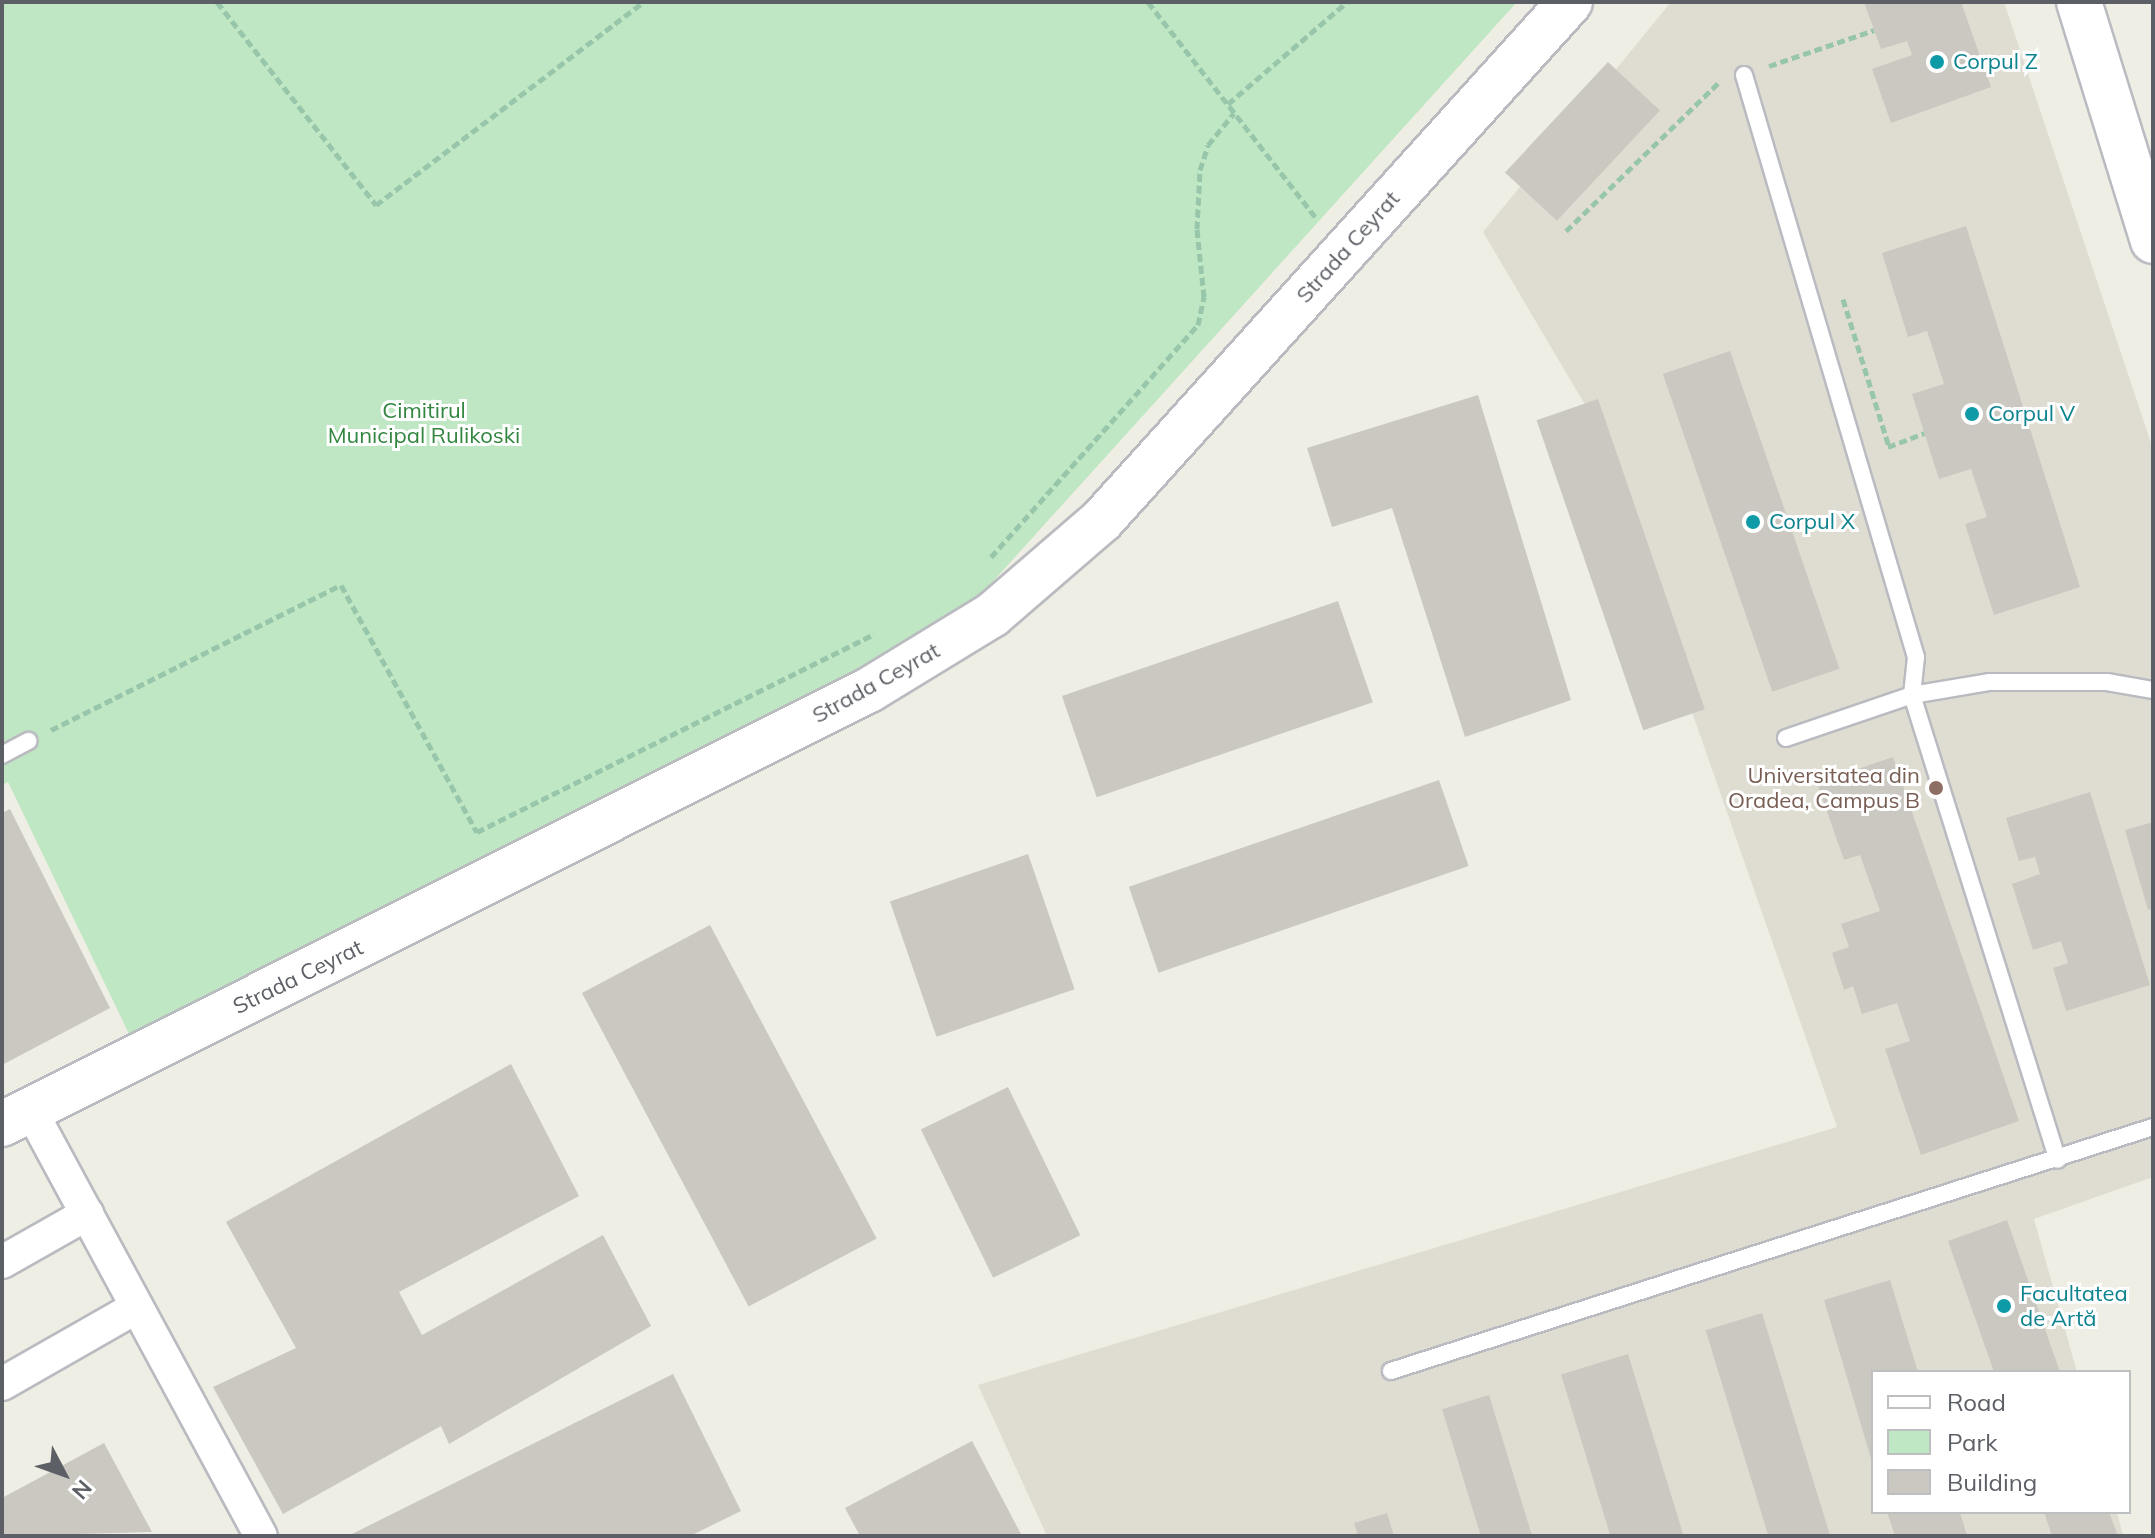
<!DOCTYPE html>
<meta charset="utf-8">
<style>
body{margin:0}
#map{position:relative;width:2155px;height:1538px;overflow:hidden;background:#efeee4;font-family:Mulish,sans-serif}
div>[style]{position:absolute}
.education>*{inset:0;background:#dfddd2}
.green>*{inset:0;background:#c0e7c4}
.building>*{inset:0;background:#cac8c1;transform-origin:0 0}
.path>*{height:5px;margin-top:-2.5px;transform-origin:0;background:repeating-linear-gradient(90deg,#98c6aa 0 8px,transparent 0 12px)}
.roads{filter:drop-shadow(2px 0 #b9bbc0) drop-shadow(-2px 0 #b9bbc0) drop-shadow(0 2px #b9bbc0) drop-shadow(0 -2px #b9bbc0)}
.lane>*{height:16px;margin:-8px;padding:0 8px;transform-origin:8px;border-radius:8px;background:#fff}
.street>*{height:32px;margin:-16px;padding:0 16px;transform-origin:16px;border-radius:16px;background:#fff}
.secondary>*{height:44px;margin:-22px;padding:0 22px;transform-origin:22px;border-radius:22px;background:#fff}
.dots>*{width:22px;height:22px;translate:-50% -50%;box-sizing:border-box;border:4px solid #fff;border-radius:50%}
span{translate:-50% -50%;white-space:nowrap;text-align:center;line-height:1.15;-webkit-text-stroke:6px #fff;paint-order:stroke}
.culture-label{font-size:22px;color:#0d838f}
.left{translate:0 -50%;text-align:left}
.street-label{font-size:22px;color:#5c5f65}
.park-label{font-size:22px;color:#328640}
.education-label{font-size:22px;color:#785e54}
.right{translate:-100% -50%;text-align:right}
.frame{position:absolute;inset:0;border:4px solid #5c5f65;pointer-events:none}
.legend{position:absolute;left:1871px;top:1370px;width:260px;height:144px;box-sizing:border-box;background:#fff;border:2px solid #bebfc1;margin:0;padding:10px 14px;list-style:none;font-size:24px;color:#5c5f65}
.legend li{display:flex;align-items:center;gap:16px;height:40px}
.legend b{width:40px;border:2px solid #bebfc1}
.north{position:absolute;left:24px;top:1434px;width:80px;height:80px;-webkit-text-stroke:6px #fff;paint-order:stroke;rotate:131deg;font-size:22px;font-weight:700;line-height:32px;text-align:center;color:#5c5f65}
.north::after{content:'';display:block;margin:auto;width:28px;height:36px;background:#5c5f65;clip-path:polygon(50% 0,100% 100%,50% 72%,0 100%)}
</style>
<div id="map">
<div class="education">
<div style="clip-path:polygon(1671px 2px,2004px 2px,2153px 449px,2153px 1177px,2034px 1219px,2077px 1372px,1873px 1372px,1873px 1512px,2117px 1512px,2123px 1536px,1047px 1536px,978px 1385px,1837px 1127px,1584px 403px,1483px 232px)"></div>
</div>
<div class="green">
<div style="clip-path:polygon(2px 2px,1517px 2px,959px 619px,470px 872px,130px 1036px,8px 782px,2px 785px)"></div>
</div>
<div class="building">
<div style="clip-path:polygon(1864px 2px,1961px 2px,1991px 87px,1891px 123px,1872px 69px,1912px 55px,1907px 41px,1881px 49px)"></div>
<div style="left:1608px;top:62px;width:71px;height:151px;rotate:43deg"></div>
<div style="clip-path:polygon(1966px 226px,2080px 587px,1994px 615px,1965px 524px,1987px 517px,1971px 469px,1939px 479px,1912px 394px,1944px 384px,1927px 331px,1908px 337px,1882px 253px)"></div>
<div style="left:1730px;top:351px;width:336px;height:71px;rotate:71deg"></div>
<div style="clip-path:polygon(1478px 395px,1571px 700px,1465px 737px,1392px 508px,1332px 527px,1307px 448px)"></div>
<div style="left:1598px;top:399px;width:328px;height:65px;rotate:71deg"></div>
<div style="left:1338px;top:601px;width:107px;height:292px;rotate:71deg"></div>
<div style="clip-path:polygon(1893px 757px,2019px 1121px,1921px 1155px,1885px 1049px,1910px 1041px,1897px 1003px,1862px 1014px,1853px 986px,1844px 990px,1832px 953px,1849px 947px,1841px 924px,1880px 911px,1860px 855px,1844px 860px,1817px 783px)"></div>
<div style="left:1439px;top:780px;width:91px;height:328px;rotate:71deg"></div>
<div style="clip-path:polygon(2090px 792px,2150px 985px,2066px 1011px,2053px 968px,2068px 963px,2061px 941px,2033px 950px,2012px 884px,2040px 874px,2035px 857px,2019px 861px,2006px 818px)"></div>
<div style="clip-path:polygon(10px 809px,110px 1008px,2px 1065px,2px 813px)"></div>
<div style="clip-path:polygon(2153px 822px,2153px 909px,2148px 910px,2125px 830px)"></div>
<div style="left:1028px;top:854px;width:143px;height:146px;rotate:71deg"></div>
<div style="left:710px;top:925px;width:355px;height:145px;rotate:62deg"></div>
<div style="clip-path:polygon(511px 1064px,579px 1196px,399px 1292px,422px 1335px,603px 1235px,651px 1326px,449px 1444px,441px 1426px,283px 1514px,213px 1387px,296px 1348px,226px 1222px)"></div>
<div style="left:1008px;top:1087px;width:165px;height:97px;rotate:64deg"></div>
<div style="clip-path:polygon(2007px 1220px,2060px 1372px,1994px 1372px,1948px 1241px)"></div>
<div style="clip-path:polygon(1890px 1280px,1918px 1372px,1873px 1372px,1872px 1462px,1824px 1300px)"></div>
<div style="left:1762px;top:1313px;width:233px;height:59px;rotate:73deg"></div>
<div style="left:1628px;top:1354px;width:190px;height:70px;rotate:73deg"></div>
<div style="clip-path:polygon(673px 1374px,741px 1511px,690px 1536px,348px 1536px)"></div>
<div style="left:1489px;top:1395px;width:147px;height:49px;rotate:73deg"></div>
<div style="clip-path:polygon(972px 1441px,1022px 1536px,860px 1536px,845px 1508px)"></div>
<div style="clip-path:polygon(104px 1443px,152px 1532px,2px 1536px,2px 1498px)"></div>
<div style="clip-path:polygon(1887px 1512px,1960px 1512px,1967px 1536px,1895px 1536px)"></div>
<div style="clip-path:polygon(2044px 1512px,2109px 1512px,2118px 1536px,2052px 1536px)"></div>
<div style="clip-path:polygon(1387px 1513px,1394px 1536px,1358px 1536px,1354px 1523px)"></div>
</div>
<div class="path">
<div style="left:217px;top:2px;width:258px;rotate:51.9deg"></div>
<div style="left:376px;top:205px;width:335px;rotate:-37.2deg"></div>
<div style="left:1148px;top:2px;width:275px;rotate:52.1deg"></div>
<div style="left:1769px;top:66px;width:111px;rotate:-18.9deg"></div>
<div style="left:1228px;top:104px;width:157px;rotate:-40.6deg"></div>
<div style="left:1566px;top:231px;width:212px;rotate:-44.2deg"></div>
<div style="left:1843px;top:299px;width:155px;rotate:72.7deg"></div>
<div style="left:1888px;top:447px;width:39px;rotate:-21deg"></div>
<div style="left:991px;top:557px;width:311px;rotate:-48.3deg"></div>
<div style="left:1198px;top:325px;width:29px;rotate:-78deg"></div>
<div style="left:1204px;top:297px;width:68px;rotate:-95.9deg"></div>
<div style="left:1197px;top:229px;width:59px;rotate:-87.1deg"></div>
<div style="left:1200px;top:170px;width:26px;rotate:-72deg"></div>
<div style="left:1208px;top:145px;width:41px;rotate:-50.9deg"></div>
<div style="left:51px;top:730px;width:324px;rotate:-26.6deg"></div>
<div style="left:341px;top:585px;width:282px;rotate:61.2deg"></div>
<div style="left:477px;top:832px;width:444px;rotate:-26.5deg"></div>
</div>
<div class="roads">
<div class="lane">
<div style="left:1744px;top:75px;width:607px;rotate:73.54deg"></div>
<div style="left:1916px;top:657px;width:38px;rotate:96deg"></div>
<div style="left:1912px;top:695px;width:487px;rotate:72.6deg"></div>
<div style="left:1786px;top:738px;width:133px;rotate:-18.8deg"></div>
<div style="left:1912px;top:695px;width:79px;rotate:-9.5deg"></div>
<div style="left:1990px;top:682px;width:117px"></div>
<div style="left:2107px;top:682px;width:47px;rotate:9.9deg"></div>
<div style="left:2px;top:755px;width:30px;rotate:-28deg"></div>
<div style="left:1391px;top:1371px;width:800px;rotate:-17.76deg"></div>
</div>
<div class="street">
<div style="left:30px;top:1109px;width:485px;rotate:61.6deg"></div>
<div style="left:2px;top:1262px;width:98px;rotate:-29.5deg"></div>
<div style="left:2px;top:1384px;width:155px;rotate:-29.7deg"></div>
</div>
<div class="secondary">
<div style="left:2079px;top:2px;width:250px;rotate:72.8deg"></div>
<div style="left:2px;top:1124px;width:970px;rotate:-26.59deg"></div>
<div style="left:869px;top:690px;width:144px;rotate:-31.4deg"></div>
<div style="left:992px;top:615px;width:145px;rotate:-40.8deg"></div>
<div style="left:1102px;top:520px;width:698px;rotate:-47.9deg"></div>
</div>
</div>
<div class="dots">
<div style="left:1937px;top:62px;background:#0f9aa8"></div>
<div style="left:1972px;top:414px;background:#0f9aa8"></div>
<div style="left:1753px;top:522px;background:#0f9aa8"></div>
<div style="left:1936px;top:788px;background:#8d6e63"></div>
<div style="left:2004px;top:1306px;background:#0f9aa8"></div>
</div>
<div class="culture-label">
<span class="left" style="left:1953px;top:62px">Corpul Z</span>
<span class="left" style="left:1988px;top:414px">Corpul V</span>
<span class="left" style="left:1769px;top:522px">Corpul X</span>
<span class="left" style="left:2020px;top:1306px">Facultatea<br>de Artă</span>
</div>
<div class="street-label">
<span style="left:1348px;top:247px;rotate:-48deg">Strada Ceyrat</span>
<span style="left:876px;top:683px;rotate:-29deg">Strada Ceyrat</span>
<span style="left:298px;top:977px;rotate:-26deg">Strada Ceyrat</span>
</div>
<div class="park-label">
<span style="left:424px;top:423px">Cimitirul<br>Municipal Rulikoski</span>
</div>
<div class="education-label">
<span class="right" style="left:1920px;top:788px">Universitatea din<br>Oradea, Campus B</span>
</div>
<div class="frame"></div>
<ul class="legend">
<li><b style="height:10px;background:#fff"></b>Road</li>
<li><b style="height:22px;background:#c0e7c4"></b>Park</li>
<li><b style="height:22px;background:#cac8c1"></b>Building</li>
</ul>
<div class="north">N</div>
</div>
